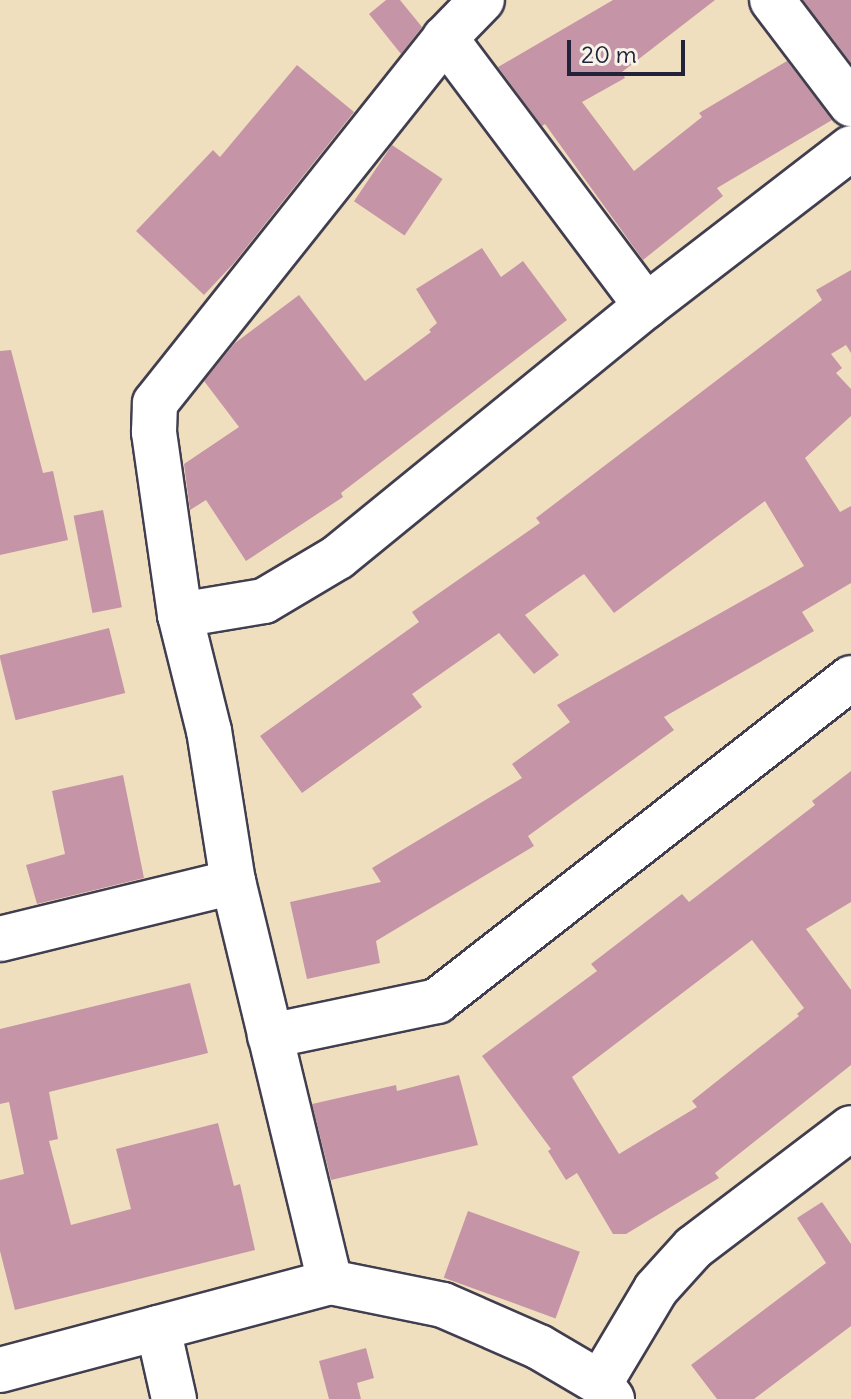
<!DOCTYPE html>
<style>
body{margin:0}
#map{position:relative;width:851px;height:1399px;overflow:hidden;background:#f0dfbf;font-family:Delius,sans-serif}
div>[style]{position:absolute}
.building>*{inset:0;background:#c595a7;transform-origin:0 0}
.roads{filter:drop-shadow(2px 0 #413e4f) drop-shadow(-2px 0 #413e4f) drop-shadow(0 2px #413e4f) drop-shadow(0 -2px #413e4f)}
.street>*{height:44px;margin:-22px;padding:0 22px;transform-origin:22px;border-radius:22px;background:#fff}
span{translate:-50% -50%;white-space:nowrap;text-align:center;line-height:1.15;-webkit-text-stroke:6px #f7f3e8;paint-order:stroke}
.scale{position:absolute;left:567px;top:40px;width:118px;height:36px;box-sizing:border-box;border:4px solid #22223b;border-top:0;padding-left:10px;font-size:24px;line-height:28px;white-space:nowrap;color:#22223b;-webkit-text-stroke:6px #f7f3e8;paint-order:stroke}
</style>
<div id="map">
<div class="building">
<div style="clip-path:polygon(386px 0,400px 0,422px 27px,401px 54px,369px 14px)"></div>
<div style="clip-path:polygon(613px 0,715px 0,622px 72px,625px 78px,582px 102px,634px 171px,702px 117px,699px 113px,787px 61px,832px 120px,717px 188px,723px 196px,643px 260px,545px 124px,542px 126px,498px 67px)"></div>
<div style="clip-path:polygon(803px 0,851px 0,851px 63px)"></div>
<div style="clip-path:polygon(297px 65px,354px 112px,234px 263px,204px 295px,136px 231px,213px 150px,220px 157px)"></div>
<div style="left:392px;top:145px;width:61px;height:68px;rotate:34deg"></div>
<div style="clip-path:polygon(482px 248px,501px 277px,523px 261px,567px 320px,341px 493px,343px 497px,246px 561px,206px 500px,190px 510px,184px 464px,239px 427px,204px 381px,235px 343px,299px 295px,365px 381px,431px 332px,429px 330px,437px 323px,416px 289px)"></div>
<div style="clip-path:polygon(851px 270px,851px 353px,846px 345px,831px 354px,842px 368px,836px 373px,851px 389px,851px 416px,805px 458px,840px 512px,851px 506px,851px 583px,802px 612px,814px 631px,664px 717px,674px 730px,528px 836px,534px 846px,376px 941px,380px 963px,307px 979px,290px 902px,381px 882px,372px 868px,522px 778px,512px 764px,570px 722px,557px 705px,804px 566px,765px 501px,614px 613px,584px 574px,525px 615px,559px 655px,534px 674px,499px 633px,412px 694px,422px 707px,302px 793px,260px 736px,419px 622px,412px 612px,540px 523px,536px 518px,822px 300px,816px 290px)"></div>
<div style="clip-path:polygon(11px 350px,43px 473px,53px 471px,68px 540px,0 555px,0 351px)"></div>
<div style="left:103px;top:510px;width:99px;height:30px;rotate:79deg"></div>
<div style="left:109px;top:628px;width:67px;height:113px;rotate:76deg"></div>
<div style="clip-path:polygon(evenodd,851px 771px,851px 902px,806px 929px,851px 990px,851px 1065px,715px 1173px,719px 1178px,626px 1234px,613px 1234px,577px 1173px,566px 1180px,548px 1151px,551px 1149px,482px 1056px,597px 971px,591px 964px,682px 894px,689px 902px,815px 805px,812px 801px,851px 771px,752px 940px,804px 1008px,797px 1014px,799px 1016px,692px 1101px,697px 1107px,619px 1154px,572px 1077px,752px 940px)"></div>
<div style="clip-path:polygon(123px 775px,144px 878px,37px 904px,26px 865px,65px 854px,52px 791px)"></div>
<div style="clip-path:polygon(190px 983px,208px 1053px,49px 1092px,58px 1139px,49px 1141px,71px 1225px,131px 1209px,116px 1149px,218px 1123px,234px 1186px,240px 1184px,255px 1250px,15px 1310px,0 1251px,0 1180px,24px 1174px,9px 1102px,0 1104px,0 1029px)"></div>
<div style="clip-path:polygon(459px 1075px,478px 1145px,331px 1180px,312px 1104px,396px 1085px,397px 1091px)"></div>
<div style="clip-path:polygon(822px 1202px,851px 1244px,851px 1326px,754px 1399px,717px 1399px,691px 1365px,826px 1263px,797px 1218px)"></div>
<div style="left:468px;top:1211px;width:119px;height:71px;rotate:20deg"></div>
<div style="clip-path:polygon(366px 1348px,374px 1378px,357px 1383px,361px 1399px,329px 1399px,319px 1361px)"></div>
</div>
<div class="roads">
<div class="street">
<div style="left:772px;top:0;width:131px;rotate:52.8deg"></div>
<div style="left:445px;top:38px;width:335px;rotate:53.1deg"></div>
<div style="left:180px;top:615px;width:85px;rotate:-9.5deg"></div>
<div style="left:264px;top:601px;width:86px;rotate:-30.7deg"></div>
<div style="left:338px;top:557px;width:397px;rotate:-39.2deg"></div>
<div style="left:646px;top:306px;width:259px;rotate:-37.6deg"></div>
<div style="left:0;top:939px;width:240px;rotate:-13.7deg"></div>
<div style="left:270px;top:1036px;width:171px;rotate:-11.8deg"></div>
<div style="left:437px;top:1001px;width:525px;rotate:-37.96deg"></div>
<div style="left:330px;top:1282px;width:412px;rotate:-103.6deg"></div>
<div style="left:233px;top:882px;width:153px;rotate:-99deg"></div>
<div style="left:209px;top:731px;width:120px;rotate:-104deg"></div>
<div style="left:180px;top:615px;width:185px;rotate:-98.1deg"></div>
<div style="left:154px;top:432px;width:29px;rotate:-88deg"></div>
<div style="left:155px;top:403px;width:466px;rotate:-51.5deg"></div>
<div style="left:445px;top:38px;width:53px;rotate:-45.8deg"></div>
<div style="left:158px;top:1328px;width:73px;rotate:77.3deg"></div>
<div style="left:0;top:1370px;width:342px;rotate:-14.9deg"></div>
<div style="left:330px;top:1282px;width:115px;rotate:11.5deg"></div>
<div style="left:443px;top:1305px;width:105px;rotate:23.6deg"></div>
<div style="left:539px;top:1347px;width:71px;rotate:30.5deg"></div>
<div style="left:600px;top:1383px;width:20px;rotate:53deg"></div>
<div style="left:600px;top:1383px;width:109px;rotate:-59.2deg"></div>
<div style="left:656px;top:1289px;width:55px;rotate:-47.9deg"></div>
<div style="left:693px;top:1248px;width:198px;rotate:-37.2deg"></div>
</div>
</div>
<div class="scale">20 m</div>
</div>
